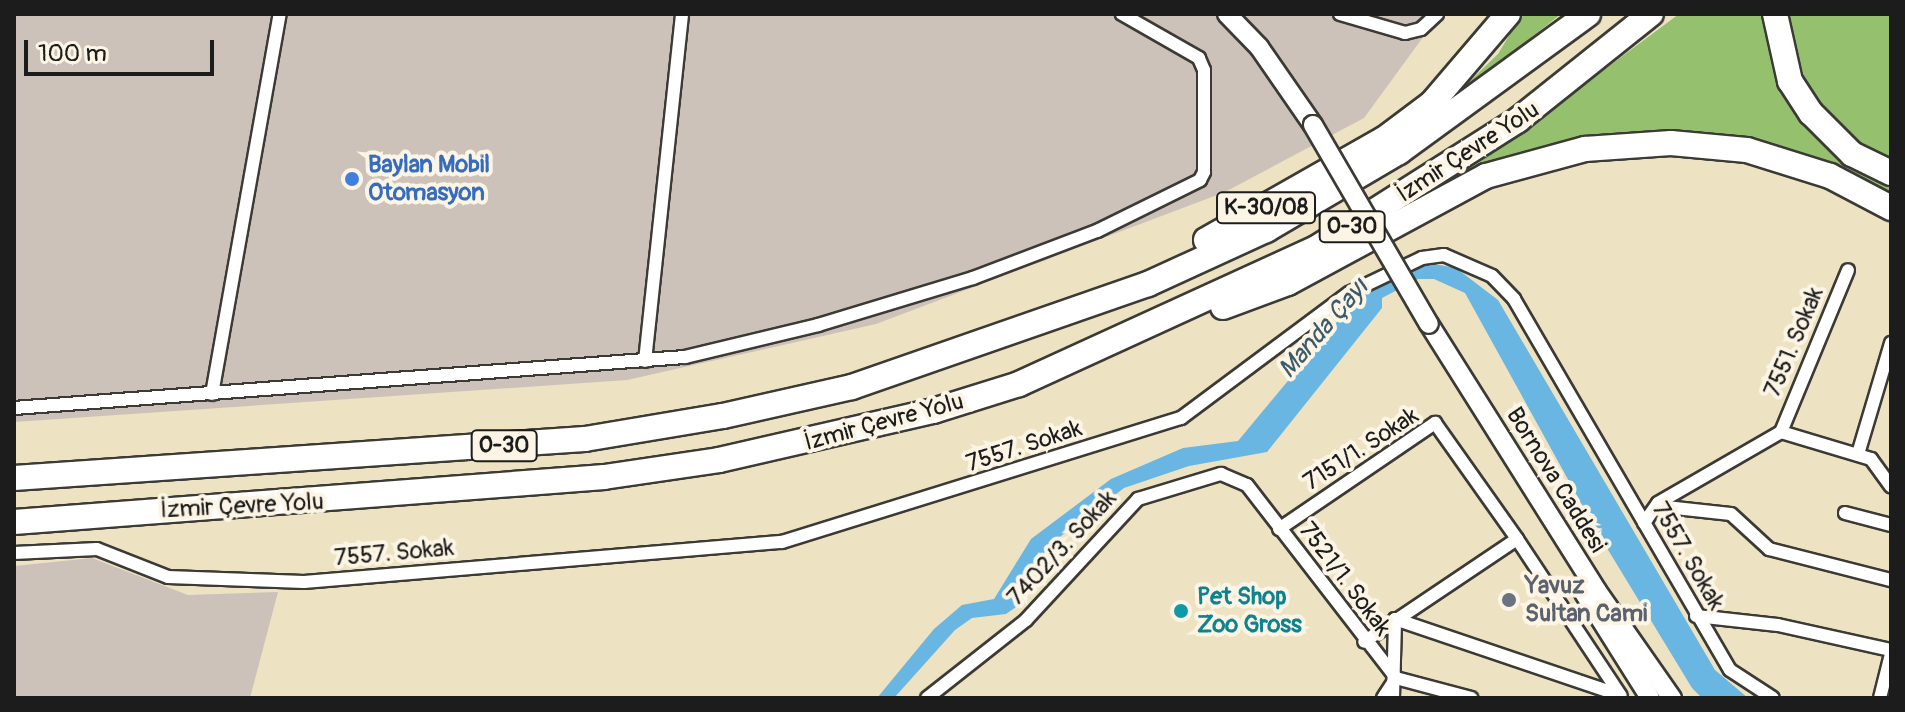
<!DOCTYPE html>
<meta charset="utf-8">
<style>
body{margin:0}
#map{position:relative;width:1905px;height:712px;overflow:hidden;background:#ede2c1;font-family:Pangolin,sans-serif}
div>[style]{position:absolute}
.industrial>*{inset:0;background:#cdc2b9}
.green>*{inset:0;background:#95c16f}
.water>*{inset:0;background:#69b6e2}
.roads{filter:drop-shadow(2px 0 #3b3a35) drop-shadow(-2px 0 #3b3a35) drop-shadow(0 2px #3b3a35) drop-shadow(0 -2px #3b3a35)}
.street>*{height:12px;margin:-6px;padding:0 6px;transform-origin:6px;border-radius:6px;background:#fff}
.secondary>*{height:18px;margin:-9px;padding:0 9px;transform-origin:9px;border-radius:9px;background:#fff}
.highway>*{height:24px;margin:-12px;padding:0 12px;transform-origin:12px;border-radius:12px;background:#fff}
.bridges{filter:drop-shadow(2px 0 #3b3a35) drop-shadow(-2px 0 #3b3a35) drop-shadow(0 2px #3b3a35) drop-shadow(0 -2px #3b3a35)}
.secondary-bridge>*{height:18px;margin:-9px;padding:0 9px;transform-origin:9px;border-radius:9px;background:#fff}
.dots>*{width:22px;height:22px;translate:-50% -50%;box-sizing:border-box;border:4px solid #fcf5e5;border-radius:50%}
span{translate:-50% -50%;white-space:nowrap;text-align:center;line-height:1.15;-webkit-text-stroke:8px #fcf5e5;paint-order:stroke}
.shield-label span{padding:2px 6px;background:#fcf5e5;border:2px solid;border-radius:6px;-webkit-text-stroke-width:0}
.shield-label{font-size:22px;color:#1c1c1c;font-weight:700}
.street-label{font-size:24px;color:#1c1c1c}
.shop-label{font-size:24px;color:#366cbe;font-weight:700}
.left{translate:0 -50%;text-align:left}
.worship-label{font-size:24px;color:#5b616d;font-weight:700}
.culture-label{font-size:24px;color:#0d838f;font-weight:700}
.water-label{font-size:26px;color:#3b5a6b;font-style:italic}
.frame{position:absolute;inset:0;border:16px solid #1c1c1c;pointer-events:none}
.scale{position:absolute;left:24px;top:40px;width:190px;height:36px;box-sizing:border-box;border:4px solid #1c1c1c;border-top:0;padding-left:10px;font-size:24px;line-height:28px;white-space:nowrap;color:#1c1c1c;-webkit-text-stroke:6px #fcf5e5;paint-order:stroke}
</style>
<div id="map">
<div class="industrial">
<div style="clip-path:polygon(14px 14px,1440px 14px,1364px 118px,1225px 192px,876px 324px,627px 380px,14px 422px)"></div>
<div style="clip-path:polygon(92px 558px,188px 595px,278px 592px,250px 698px,14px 698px,14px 566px)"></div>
</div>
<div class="green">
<div style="clip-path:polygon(1522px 14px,1561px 14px,1443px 107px,1498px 54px)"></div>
<div style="clip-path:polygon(1679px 14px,1765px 14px,1779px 78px,1891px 180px,1891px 196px,1814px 161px,1605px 138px,1472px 168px)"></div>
<div style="clip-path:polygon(1787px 14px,1891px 14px,1891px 163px,1841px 133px,1808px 91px)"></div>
</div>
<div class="water">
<div style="clip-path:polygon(1423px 262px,1456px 268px,1498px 300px,1715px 670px,1748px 698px,1702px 698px,1692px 688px,1596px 530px,1465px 293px,1434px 279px,1418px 279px,1382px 298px,1382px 308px,1267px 452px,1189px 466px,1124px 488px,1048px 546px,1016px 607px,1006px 614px,972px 618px,955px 630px,894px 698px,877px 698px,934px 629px,962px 605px,994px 599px,1031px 539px,1111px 479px,1183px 448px,1238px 441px,1361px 293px)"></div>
</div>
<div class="roads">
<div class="street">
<div style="left:1340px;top:14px;width:68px;rotate:16.3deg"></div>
<div style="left:1405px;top:33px;width:16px;rotate:-14deg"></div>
<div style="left:1421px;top:29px;width:22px;rotate:-43deg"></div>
<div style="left:645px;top:361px;width:349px;rotate:-83.9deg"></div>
<div style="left:212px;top:394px;width:386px;rotate:-79.9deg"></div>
<div style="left:14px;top:408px;width:673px;rotate:-4.35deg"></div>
<div style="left:685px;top:357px;width:137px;rotate:-13.5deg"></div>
<div style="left:818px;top:325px;width:162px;rotate:-16.9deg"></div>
<div style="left:973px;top:278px;width:133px;rotate:-20.8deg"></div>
<div style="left:1097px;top:231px;width:115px;rotate:-26.3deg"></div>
<div style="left:1200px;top:180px;width:9px;rotate:-63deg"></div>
<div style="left:1204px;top:172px;width:102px;rotate:-90deg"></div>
<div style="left:1204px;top:70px;width:13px;rotate:-113deg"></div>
<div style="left:1199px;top:58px;width:89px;rotate:-150.3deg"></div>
<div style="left:1781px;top:432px;width:175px;rotate:-67.5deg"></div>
<div style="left:1858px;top:454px;width:116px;rotate:-73.4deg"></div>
<div style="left:1657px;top:506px;width:74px;rotate:6.2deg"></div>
<div style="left:1731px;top:514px;width:52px;rotate:42.6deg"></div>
<div style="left:1769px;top:549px;width:126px;rotate:14.3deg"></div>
<div style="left:1845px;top:513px;width:48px;rotate:14.6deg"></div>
<div style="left:1644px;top:523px;width:24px;rotate:-55deg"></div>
<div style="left:1658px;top:503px;width:142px;rotate:-30deg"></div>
<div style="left:1781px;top:432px;width:94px;rotate:16.7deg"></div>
<div style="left:1871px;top:459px;width:34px;rotate:54deg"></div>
<div style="left:1279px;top:529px;width:189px;rotate:-34.2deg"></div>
<div style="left:1435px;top:423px;width:142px;rotate:54.7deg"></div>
<div style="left:1517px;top:539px;width:184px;rotate:146.1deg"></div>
<div style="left:1517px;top:539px;width:188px;rotate:56.5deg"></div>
<div style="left:14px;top:553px;width:83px;rotate:-2.8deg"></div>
<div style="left:97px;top:549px;width:76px;rotate:21.5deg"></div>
<div style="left:168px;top:577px;width:136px;rotate:2.1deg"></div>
<div style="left:304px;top:582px;width:480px;rotate:-4.8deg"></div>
<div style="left:782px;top:542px;width:418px;rotate:-17.3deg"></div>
<div style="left:1181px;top:418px;width:209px;rotate:-36.7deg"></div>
<div style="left:1349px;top:293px;width:81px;rotate:-25.6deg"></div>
<div style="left:1422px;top:258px;width:22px;rotate:-8deg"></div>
<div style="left:1444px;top:255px;width:52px;rotate:23.6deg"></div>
<div style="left:1492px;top:276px;width:32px;rotate:46deg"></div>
<div style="left:1514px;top:299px;width:429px;rotate:59.8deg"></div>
<div style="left:1730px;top:670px;width:51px;rotate:33.1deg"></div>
<div style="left:1696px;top:616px;width:82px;rotate:6.3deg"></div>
<div style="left:1778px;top:625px;width:116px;rotate:12.5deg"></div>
<div style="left:1396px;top:678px;width:78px;rotate:14.9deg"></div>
<div style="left:927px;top:698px;width:126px;rotate:-38.2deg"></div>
<div style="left:1026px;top:620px;width:165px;rotate:-47.2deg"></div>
<div style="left:1138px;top:499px;width:87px;rotate:-16.8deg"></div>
<div style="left:1221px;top:474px;width:28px;rotate:23deg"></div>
<div style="left:1247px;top:485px;width:244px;rotate:52.3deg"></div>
<div style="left:1396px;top:678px;width:24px;rotate:123deg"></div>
<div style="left:1393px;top:698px;width:79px;rotate:-88.5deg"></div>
<div style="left:1395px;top:619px;width:237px;rotate:18.7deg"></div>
<div style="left:1880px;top:698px;width:45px;rotate:-76deg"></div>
</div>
<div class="secondary">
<div style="left:1227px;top:14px;width:46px;rotate:45.9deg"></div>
<div style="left:1259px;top:47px;width:95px;rotate:55.3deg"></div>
<div style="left:1429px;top:324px;width:315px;rotate:57.8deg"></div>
<div style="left:1597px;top:591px;width:131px;rotate:55deg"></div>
<div style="left:1584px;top:593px;width:124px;rotate:57.8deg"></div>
</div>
<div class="highway">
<div style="left:1775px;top:14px;width:69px;rotate:77.4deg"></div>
<div style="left:1790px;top:81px;width:38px;rotate:57deg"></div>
<div style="left:1811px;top:113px;width:58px;rotate:45deg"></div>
<div style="left:1852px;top:154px;width:43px;rotate:26deg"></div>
<div style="left:1206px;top:240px;width:205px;rotate:-29.6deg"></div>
<div style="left:1384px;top:139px;width:60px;rotate:-36.9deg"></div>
<div style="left:1432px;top:103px;width:117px;rotate:-49.5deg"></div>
<div style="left:1223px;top:307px;width:69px;rotate:-20.3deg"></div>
<div style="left:1288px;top:283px;width:225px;rotate:-28.4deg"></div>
<div style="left:1486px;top:176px;width:103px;rotate:-15.3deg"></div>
<div style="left:1585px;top:149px;width:86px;rotate:-4deg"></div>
<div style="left:1671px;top:143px;width:76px;rotate:5.3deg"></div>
<div style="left:1747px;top:150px;width:87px;rotate:17.4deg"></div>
<div style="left:1830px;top:176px;width:69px;rotate:27.7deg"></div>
<div style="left:14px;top:478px;width:572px;rotate:-3.91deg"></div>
<div style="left:585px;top:439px;width:140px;rotate:-9.5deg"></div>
<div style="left:723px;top:416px;width:132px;rotate:-12.7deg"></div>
<div style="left:852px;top:387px;width:313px;rotate:-19.2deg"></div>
<div style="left:1148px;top:284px;width:130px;rotate:-24.6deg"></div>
<div style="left:1266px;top:230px;width:154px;rotate:-30.4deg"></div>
<div style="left:1399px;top:152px;width:234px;rotate:-36.1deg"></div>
<div style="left:14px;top:522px;width:592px;rotate:-4.36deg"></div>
<div style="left:604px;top:477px;width:116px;rotate:-8.4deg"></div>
<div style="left:719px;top:460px;width:220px;rotate:-12.9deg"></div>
<div style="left:933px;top:411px;width:90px;rotate:-17.4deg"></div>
<div style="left:1019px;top:384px;width:329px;rotate:-24.6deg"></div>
<div style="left:1318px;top:247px;width:237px;rotate:-32.4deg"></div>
<div style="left:1518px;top:120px;width:170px;rotate:-38.6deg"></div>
</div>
</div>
<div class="bridges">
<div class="secondary-bridge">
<div style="left:1313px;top:125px;width:230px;rotate:59.8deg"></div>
</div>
</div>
<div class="dots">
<div style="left:352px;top:179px;background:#3f7fe0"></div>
<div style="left:1509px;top:600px;background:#6b7280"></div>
<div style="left:1181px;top:611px;background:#0f9aa8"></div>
</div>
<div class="shield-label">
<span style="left:1266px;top:208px">K-30/08</span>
<span style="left:1352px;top:227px">O-30</span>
<span style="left:504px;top:446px">O-30</span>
</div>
<div class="street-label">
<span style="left:1468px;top:152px;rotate:-33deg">İzmir Çevre Yolu</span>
<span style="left:1794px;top:342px;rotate:-67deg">7551. Sokak</span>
<span style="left:884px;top:422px;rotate:-15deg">İzmir Çevre Yolu</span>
<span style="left:1024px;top:446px;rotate:-18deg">7557. Sokak</span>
<span style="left:1361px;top:449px;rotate:-33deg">7151/1. Sokak</span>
<span style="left:1556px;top:480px;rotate:58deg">Bornova Caddesi</span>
<span style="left:242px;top:506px;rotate:-3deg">İzmir Çevre Yolu</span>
<span style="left:1062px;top:548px;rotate:-47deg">7402/3. Sokak</span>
<span style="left:394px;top:553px;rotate:-5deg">7557. Sokak</span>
<span style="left:1688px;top:556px;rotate:60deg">7557. Sokak</span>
<span style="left:1345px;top:579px;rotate:53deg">7521/1. Sokak</span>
</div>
<div class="shop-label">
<span class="left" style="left:368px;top:179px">Baylan Mobil<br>Otomasyon</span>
</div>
<div class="worship-label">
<span class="left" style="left:1525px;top:600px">Yavuz<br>Sultan Cami</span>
</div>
<div class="culture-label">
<span class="left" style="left:1197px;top:611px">Pet Shop<br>Zoo Gross</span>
</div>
<div class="water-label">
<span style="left:1324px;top:329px;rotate:-49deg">Manda Çayı</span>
</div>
<div class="frame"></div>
<div class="scale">100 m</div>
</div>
